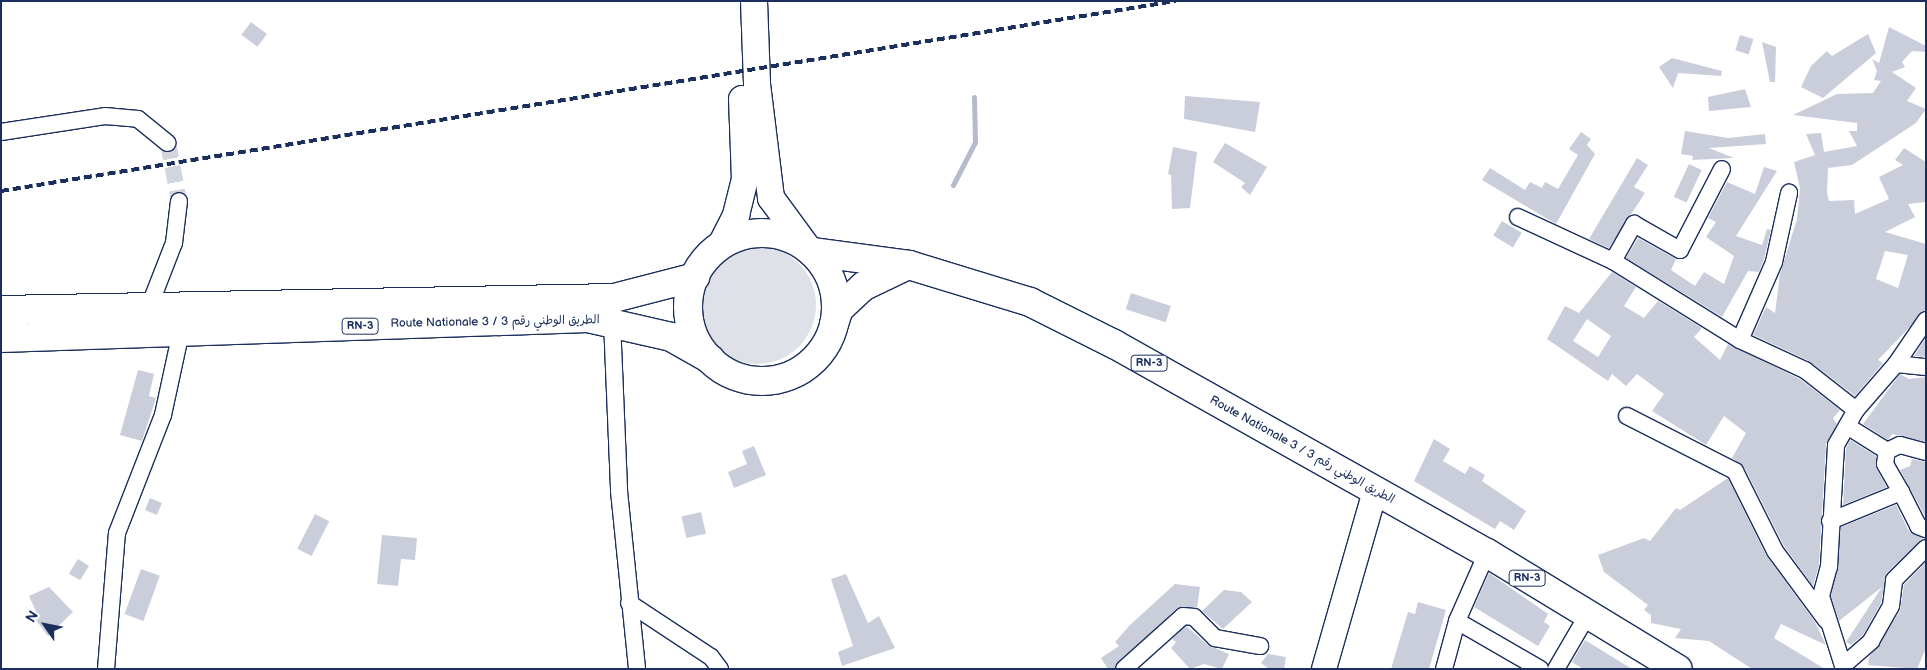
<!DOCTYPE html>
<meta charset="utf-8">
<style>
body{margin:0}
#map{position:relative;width:1927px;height:670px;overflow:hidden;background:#fff;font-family:"Balsamiq Sans","Playpen Sans Arabic",sans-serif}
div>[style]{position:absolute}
.green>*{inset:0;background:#dee1e7}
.round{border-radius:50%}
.stream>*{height:5px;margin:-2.5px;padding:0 2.5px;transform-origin:2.5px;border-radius:2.5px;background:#b5bbca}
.building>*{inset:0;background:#caceda;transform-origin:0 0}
.street-tunnel>*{height:16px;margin-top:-8px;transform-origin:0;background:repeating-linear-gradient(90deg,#d1d5df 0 16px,transparent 0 24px)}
.roads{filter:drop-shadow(1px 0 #1b2f5e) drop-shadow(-1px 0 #1b2f5e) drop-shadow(0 1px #1b2f5e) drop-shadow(0 -1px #1b2f5e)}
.street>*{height:16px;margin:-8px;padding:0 8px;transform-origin:8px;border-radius:8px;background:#fff}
.secondary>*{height:24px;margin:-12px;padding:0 12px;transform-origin:12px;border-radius:12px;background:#fff}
.primary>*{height:26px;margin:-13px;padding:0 13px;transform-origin:13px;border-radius:13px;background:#fff}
.highway>*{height:28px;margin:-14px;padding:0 14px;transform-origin:14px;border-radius:14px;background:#fff}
.highway>.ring{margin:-14px;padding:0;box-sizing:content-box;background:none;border:28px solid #fff;border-radius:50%}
.rail>*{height:4px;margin-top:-2px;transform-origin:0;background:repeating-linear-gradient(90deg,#1b2f5e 0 8px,transparent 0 12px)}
span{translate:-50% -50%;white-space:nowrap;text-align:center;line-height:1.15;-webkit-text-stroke:4px #fff;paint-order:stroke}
.shield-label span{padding:1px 4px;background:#fff;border:1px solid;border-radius:4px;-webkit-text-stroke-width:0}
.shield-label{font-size:11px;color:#1b2f5e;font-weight:700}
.street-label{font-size:12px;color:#1b2f5e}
.frame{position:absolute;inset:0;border:2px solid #1b2f5e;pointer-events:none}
.north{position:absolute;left:20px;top:600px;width:50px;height:50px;-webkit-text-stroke:4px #fff;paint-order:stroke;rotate:303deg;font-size:14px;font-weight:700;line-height:20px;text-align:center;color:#1b2f5e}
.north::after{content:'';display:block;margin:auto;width:18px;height:22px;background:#1b2f5e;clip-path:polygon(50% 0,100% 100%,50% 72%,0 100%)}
</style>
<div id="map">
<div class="green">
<div class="round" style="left:698px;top:246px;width:118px;height:118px"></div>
</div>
<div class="stream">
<div style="left:953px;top:185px;width:48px;rotate:-62.9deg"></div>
<div style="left:975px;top:142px;width:45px;rotate:-91.3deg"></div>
</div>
<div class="building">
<div style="left:251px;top:22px;width:20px;height:16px;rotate:37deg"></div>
<div style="clip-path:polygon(evenodd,1889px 27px,1926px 46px,1926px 52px,1912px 51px,1902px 62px,1905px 67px,1892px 72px,1916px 88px,1907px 101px,1926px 109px,1916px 123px,1852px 165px,1828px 168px,1827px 193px,1829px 201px,1854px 200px,1855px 214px,1889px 199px,1879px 177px,1903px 165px,1895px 160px,1904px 148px,1926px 162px,1926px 202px,1908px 204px,1915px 217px,1885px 232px,1926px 244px,1926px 310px,1878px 360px,1883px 363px,1855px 396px,1809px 361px,1753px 335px,1766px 307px,1775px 313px,1780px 274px,1797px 219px,1800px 188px,1794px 162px,1815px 155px,1806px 134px,1821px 133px,1824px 152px,1857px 146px,1849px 131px,1857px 131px,1857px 123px,1793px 115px,1837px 94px,1873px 93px,1881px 81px,1874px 80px,1877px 71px,1872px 59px,1879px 63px,1889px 27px,1885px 251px,1908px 255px,1898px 288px,1876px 279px,1885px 251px)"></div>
<div style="clip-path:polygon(1868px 34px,1876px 53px,1823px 98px,1801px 87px,1811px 66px,1827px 51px,1832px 56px)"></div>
<div style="left:1740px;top:35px;width:14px;height:16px;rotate:17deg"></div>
<div style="clip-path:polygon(1762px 42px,1776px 47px,1775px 82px,1770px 82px)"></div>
<div style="clip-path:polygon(1672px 58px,1722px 71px,1721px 76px,1678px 73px,1673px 88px,1659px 67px)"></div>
<div style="clip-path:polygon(1745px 89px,1751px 107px,1709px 111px,1708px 97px)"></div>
<div style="clip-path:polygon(1185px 96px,1260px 102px,1255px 132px,1184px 119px)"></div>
<div style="clip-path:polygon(1685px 131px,1728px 138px,1765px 134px,1766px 144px,1709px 148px,1734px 158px,1692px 160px,1693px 156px,1681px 154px)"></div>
<div style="clip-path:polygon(1581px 132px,1591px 139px,1587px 145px,1595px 154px,1556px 224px,1482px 180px,1490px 168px,1525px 190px,1530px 182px,1542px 188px,1545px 182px,1558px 189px,1578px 155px,1569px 149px)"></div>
<div style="clip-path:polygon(1225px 143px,1267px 167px,1250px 195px,1241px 187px,1245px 183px,1213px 162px)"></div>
<div style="clip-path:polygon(1173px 147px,1197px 152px,1190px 208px,1172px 209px,1171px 175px,1168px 174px)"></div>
<div style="clip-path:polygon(1637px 158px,1648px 165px,1634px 187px,1645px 193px,1609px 248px,1589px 239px)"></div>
<div style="left:1689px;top:164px;width:14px;height:36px;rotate:25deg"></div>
<div style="clip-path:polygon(1764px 167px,1777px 171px,1736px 236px,1762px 245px,1767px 229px,1771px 230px,1764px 259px,1759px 272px,1748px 271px,1722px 317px,1626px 258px,1638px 238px,1676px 259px,1671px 270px,1695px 286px,1704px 272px,1724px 284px,1734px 256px,1706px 237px,1716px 222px,1708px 218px,1727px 182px,1755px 194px)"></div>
<div style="left:1502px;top:221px;width:23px;height:17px;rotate:31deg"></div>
<div style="clip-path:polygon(evenodd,1612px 272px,1636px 287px,1624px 306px,1644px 318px,1658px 301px,1702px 328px,1694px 337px,1720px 360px,1728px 344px,1800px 379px,1840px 410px,1833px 418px,1837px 424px,1826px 444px,1819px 565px,1813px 586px,1784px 546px,1744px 467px,1732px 458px,1746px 433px,1724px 416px,1706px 445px,1652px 411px,1664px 394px,1637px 374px,1626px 386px,1612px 374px,1608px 381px,1547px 339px,1565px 306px,1579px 313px,1612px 272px,1587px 319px,1611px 336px,1598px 357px,1573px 341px,1587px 319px)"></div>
<div style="left:1131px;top:293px;width:42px;height:17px;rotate:18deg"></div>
<div style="clip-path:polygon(1926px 338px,1926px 357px,1914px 356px)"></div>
<div style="clip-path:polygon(138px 370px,154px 374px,149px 396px,156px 398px,142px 441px,120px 435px)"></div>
<div style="clip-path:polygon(1900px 374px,1909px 379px,1926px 377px,1926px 442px,1892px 434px,1888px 440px,1863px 424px)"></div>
<div style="clip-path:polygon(1434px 439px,1450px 449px,1443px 461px,1465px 474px,1470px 466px,1485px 475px,1482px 481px,1526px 511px,1514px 530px,1500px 521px,1495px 529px,1414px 481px)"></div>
<div style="clip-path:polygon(1850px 440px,1876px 456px,1876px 468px,1887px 487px,1843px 505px,1846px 448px)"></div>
<div style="clip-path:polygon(754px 446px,766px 475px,734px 488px,728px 472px,747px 464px,742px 451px)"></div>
<div style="clip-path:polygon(1912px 459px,1926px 462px,1926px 518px,1900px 470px,1910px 466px)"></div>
<div style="clip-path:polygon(1728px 478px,1766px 555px,1815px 622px,1826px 645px,1781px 624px,1774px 638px,1825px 669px,1752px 669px,1709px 641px,1675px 638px,1681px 629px,1651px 623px,1651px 615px,1644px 610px,1648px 605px,1604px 572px,1598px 555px,1644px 538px,1650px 541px,1676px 508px,1680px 510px)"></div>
<div style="left:150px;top:498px;width:13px;height:13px;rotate:23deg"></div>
<div style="clip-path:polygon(1896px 505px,1909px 531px,1923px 538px,1887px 573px,1881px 603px,1863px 635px,1851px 645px,1846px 642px,1882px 587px,1839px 621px,1831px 596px,1841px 527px)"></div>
<div style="left:701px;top:512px;width:22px;height:20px;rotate:77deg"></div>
<div style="left:315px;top:514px;width:16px;height:39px;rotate:27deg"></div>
<div style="clip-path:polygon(382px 535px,417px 538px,415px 560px,401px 559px,398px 586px,377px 584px)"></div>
<div style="left:78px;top:559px;width:13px;height:17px;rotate:32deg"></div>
<div style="clip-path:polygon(1926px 562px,1926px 648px,1917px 669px,1868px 665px,1869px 657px,1900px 611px,1904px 585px)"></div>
<div style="left:141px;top:569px;width:20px;height:48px;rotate:20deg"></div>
<div style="clip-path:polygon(1489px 573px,1548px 614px,1544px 622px,1550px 626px,1538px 646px,1474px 607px)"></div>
<div style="clip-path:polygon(846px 574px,868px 623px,879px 616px,895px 648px,842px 666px,838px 652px,853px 646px,831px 579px)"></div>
<div style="clip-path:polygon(1175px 584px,1200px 587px,1197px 608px,1177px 608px,1114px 669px,1108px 669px,1101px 658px,1119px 646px,1115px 642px,1130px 625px)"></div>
<div style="clip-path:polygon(49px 587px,73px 612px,48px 636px,36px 620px,39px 618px,29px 596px)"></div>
<div style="clip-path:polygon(1224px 590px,1241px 592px,1252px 602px,1223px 629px,1202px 611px)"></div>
<div style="clip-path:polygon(1418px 602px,1446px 610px,1429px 669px,1391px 669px,1408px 612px,1415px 614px)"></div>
<div style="clip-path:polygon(1186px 626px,1208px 645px,1229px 654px,1222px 669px,1204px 664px,1190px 669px,1171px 648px,1176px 642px,1172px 639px)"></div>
<div style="clip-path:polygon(1585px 640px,1632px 669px,1583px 669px,1572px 662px)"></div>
<div style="clip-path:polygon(1268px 654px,1286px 657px,1284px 669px,1269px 669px,1261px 663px)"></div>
</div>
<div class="street-tunnel">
<div style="left:168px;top:143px;width:59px;rotate:79.3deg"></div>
</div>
<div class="roads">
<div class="street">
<div style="left:1px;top:132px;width:105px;rotate:-8.7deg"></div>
<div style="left:105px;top:116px;width:33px;rotate:5deg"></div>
<div style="left:138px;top:119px;width:38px;rotate:39deg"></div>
<div style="left:1518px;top:217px;width:105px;rotate:24.9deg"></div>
<div style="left:1613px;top:261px;width:150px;rotate:31.9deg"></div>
<div style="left:1740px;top:340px;width:72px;rotate:24.8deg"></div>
<div style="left:1805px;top:370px;width:65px;rotate:38.1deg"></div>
<div style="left:1613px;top:261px;width:43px;rotate:-60.4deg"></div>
<div style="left:1634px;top:224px;width:53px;rotate:29.5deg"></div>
<div style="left:1680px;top:250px;width:91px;rotate:-62.6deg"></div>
<div style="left:149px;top:307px;width:69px;rotate:-68.7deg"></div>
<div style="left:174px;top:243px;width:42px;rotate:-83.2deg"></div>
<div style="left:612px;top:321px;width:170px;rotate:87.6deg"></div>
<div style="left:619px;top:491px;width:179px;rotate:84.2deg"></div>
<div style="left:1740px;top:340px;width:85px;rotate:-66.4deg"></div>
<div style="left:1774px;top:262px;width:71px;rotate:-77.7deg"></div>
<div style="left:1896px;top:364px;width:30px;rotate:6deg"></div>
<div style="left:1627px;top:416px;width:121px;rotate:27deg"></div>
<div style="left:1735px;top:471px;width:89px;rotate:63.4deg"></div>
<div style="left:1775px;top:551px;width:86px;rotate:53.5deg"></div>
<div style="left:1847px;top:426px;width:47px;rotate:32deg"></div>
<div style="left:1887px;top:451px;width:13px;rotate:99deg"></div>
<div style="left:1885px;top:464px;width:32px;rotate:60deg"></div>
<div style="left:1887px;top:451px;width:14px;rotate:-25deg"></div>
<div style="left:1900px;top:445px;width:27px;rotate:15deg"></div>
<div style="left:1830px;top:521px;width:77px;rotate:-22.2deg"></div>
<div style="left:1901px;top:492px;width:38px;rotate:63deg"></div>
<div style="left:1918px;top:526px;width:9px;rotate:21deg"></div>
<div style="left:629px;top:603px;width:98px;rotate:33.4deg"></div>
<div style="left:711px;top:657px;width:15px;rotate:53deg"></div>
<div style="left:1457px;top:621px;width:96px;rotate:30deg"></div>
<div style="left:1845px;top:664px;width:35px;rotate:-41deg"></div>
<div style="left:1871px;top:641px;width:40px;rotate:-60.3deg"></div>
<div style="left:1891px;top:606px;width:26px;rotate:-83deg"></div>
<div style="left:1894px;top:580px;width:45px;rotate:-45deg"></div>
<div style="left:106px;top:669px;width:136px;rotate:-85.4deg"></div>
<div style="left:117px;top:533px;width:127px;rotate:-68.7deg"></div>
<div style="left:163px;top:415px;width:85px;rotate:-77.8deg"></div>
<div style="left:1124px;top:669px;width:79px;rotate:-41.9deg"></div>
<div style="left:1183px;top:616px;width:11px;rotate:5deg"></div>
<div style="left:1194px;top:617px;width:30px;rotate:45deg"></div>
<div style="left:1215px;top:638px;width:46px;rotate:10.1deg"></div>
<div style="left:1444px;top:669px;width:50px;rotate:-74.8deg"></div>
<div style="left:1457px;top:621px;width:74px;rotate:-66.2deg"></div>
<div style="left:1556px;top:669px;width:61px;rotate:-59.7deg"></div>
<div style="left:1844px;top:669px;width:77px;rotate:-107.5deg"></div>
<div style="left:1821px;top:596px;width:30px;rotate:-75deg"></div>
<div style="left:1829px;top:567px;width:122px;rotate:-86.7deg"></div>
<div style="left:1836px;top:445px;width:40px;rotate:-60.3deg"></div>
<div style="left:1856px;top:410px;width:61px;rotate:-49deg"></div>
<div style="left:1896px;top:364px;width:53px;rotate:-55.7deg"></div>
</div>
<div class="secondary">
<div style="left:1324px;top:669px;width:185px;rotate:-74deg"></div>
</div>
<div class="primary">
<div style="left:754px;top:1px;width:83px;rotate:87.9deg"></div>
<div style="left:757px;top:84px;width:115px;rotate:83deg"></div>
<div style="left:771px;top:198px;width:61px;rotate:53.7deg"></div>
<div style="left:721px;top:245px;width:34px;rotate:-63deg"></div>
<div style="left:736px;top:215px;width:36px;rotate:-76deg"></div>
<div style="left:745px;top:180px;width:81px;rotate:-92.1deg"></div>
</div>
<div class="highway">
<div class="ring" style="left:688px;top:233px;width:120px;height:120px"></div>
<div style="left:812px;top:252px;width:98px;rotate:7.6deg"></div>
<div style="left:909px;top:265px;width:127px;rotate:17deg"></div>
<div style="left:1030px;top:302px;width:94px;rotate:26.6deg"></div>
<div style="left:1114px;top:344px;width:428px;rotate:29.3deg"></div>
<div style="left:1487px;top:553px;width:223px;rotate:31.3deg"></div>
<div style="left:1px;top:310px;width:613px;rotate:-1.12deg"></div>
<div style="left:614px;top:298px;width:84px;rotate:-14.5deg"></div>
<div style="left:834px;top:324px;width:16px;rotate:-72deg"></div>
<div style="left:839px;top:309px;width:34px;rotate:-43deg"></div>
<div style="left:864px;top:286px;width:49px;rotate:-25.5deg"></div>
<div style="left:1px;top:338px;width:587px;rotate:-1.95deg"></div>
<div style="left:588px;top:318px;width:85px;rotate:12.9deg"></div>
<div style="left:671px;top:337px;width:45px;rotate:29.4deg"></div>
</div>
</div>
<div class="rail">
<div style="left:1px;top:191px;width:1190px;rotate:-9.19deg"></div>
</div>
<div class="shield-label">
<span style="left:360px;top:326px">RN-3</span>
<span style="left:1149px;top:363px">RN-3</span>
<span style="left:1527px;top:578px">RN-3</span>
</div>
<div class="street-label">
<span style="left:495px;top:322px;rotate:-1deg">Route Nationale 3 / الطريق الوطني رقم 3</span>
<span style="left:1302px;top:450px;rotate:29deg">Route Nationale 3 / الطريق الوطني رقم 3</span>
</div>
<div class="frame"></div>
<div class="north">N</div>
</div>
